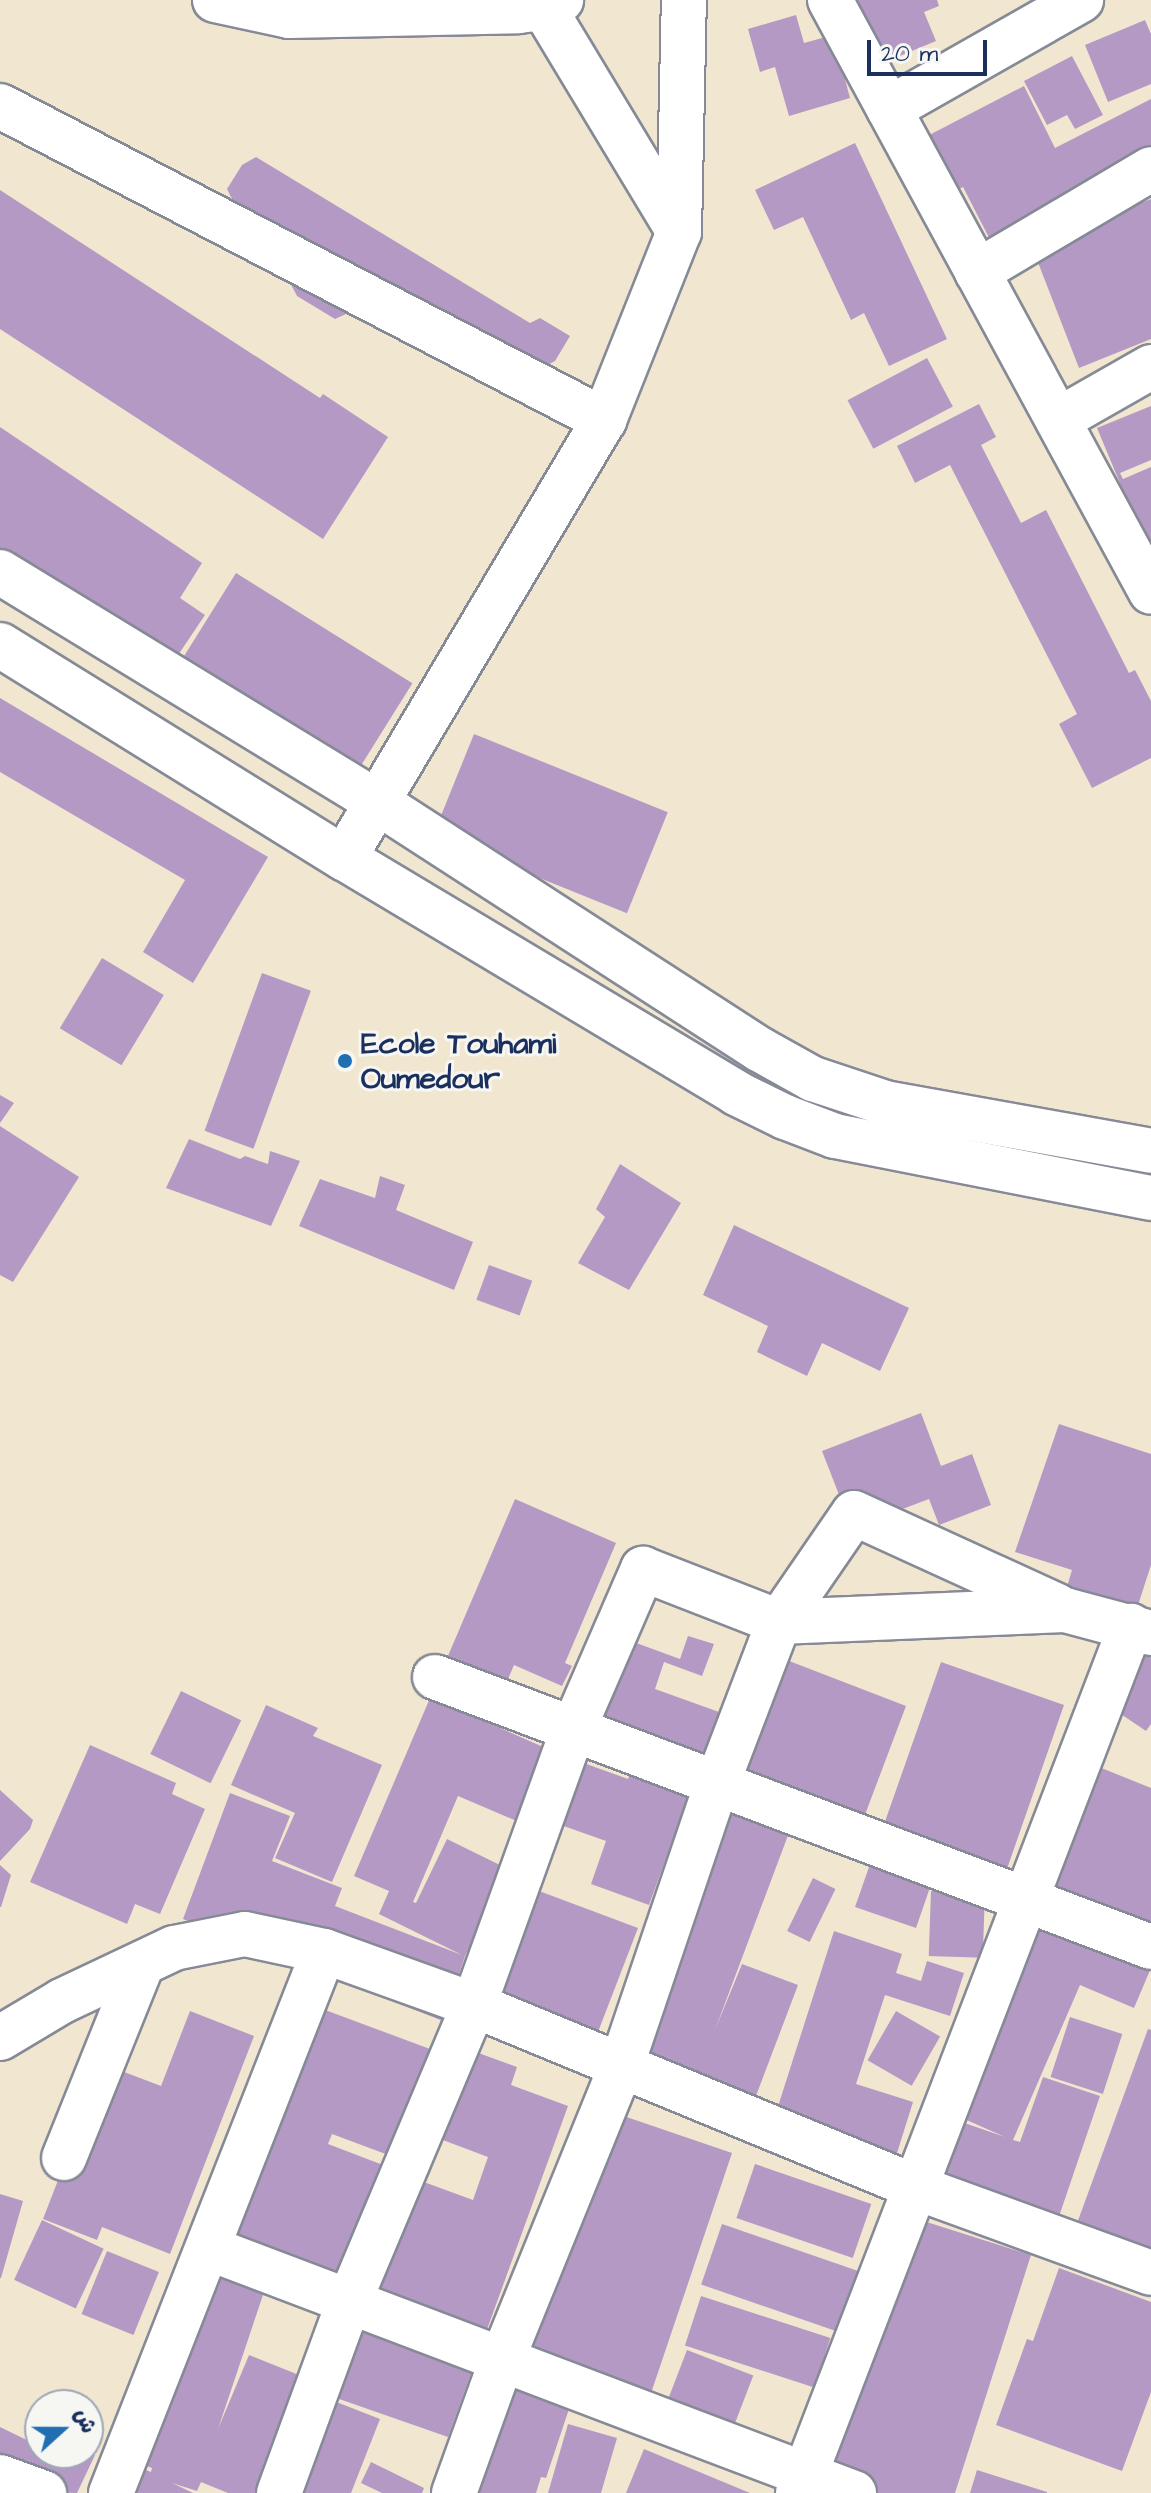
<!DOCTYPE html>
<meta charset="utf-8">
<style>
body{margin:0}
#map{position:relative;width:1151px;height:2493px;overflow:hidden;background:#f1e6d0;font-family:"Architects Daughter","Playpen Sans Arabic",sans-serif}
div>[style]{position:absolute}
.building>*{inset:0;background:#b499c5;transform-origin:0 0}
.roads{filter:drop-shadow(2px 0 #868a97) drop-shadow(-2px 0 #868a97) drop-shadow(0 2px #868a97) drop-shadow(0 -2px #868a97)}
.minor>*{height:44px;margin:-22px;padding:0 22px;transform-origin:22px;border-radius:22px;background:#fff}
.dots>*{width:22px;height:22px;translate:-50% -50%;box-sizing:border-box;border:4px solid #f6f6f2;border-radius:50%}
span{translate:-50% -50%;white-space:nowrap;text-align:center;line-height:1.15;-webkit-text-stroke:6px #f6f6f2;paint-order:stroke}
.poi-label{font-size:30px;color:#1b2f5e;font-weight:700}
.left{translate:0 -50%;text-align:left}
.north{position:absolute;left:24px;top:2389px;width:80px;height:80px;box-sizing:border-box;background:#f6f6f2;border:2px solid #9ea6b7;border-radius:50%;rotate:69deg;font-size:22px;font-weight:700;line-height:32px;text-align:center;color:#1b2f5e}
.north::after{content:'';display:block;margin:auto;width:28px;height:36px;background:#1f6fb2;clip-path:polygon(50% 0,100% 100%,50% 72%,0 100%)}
.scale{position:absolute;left:867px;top:40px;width:120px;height:36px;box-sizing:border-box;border:4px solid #1b2f5e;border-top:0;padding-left:10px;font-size:24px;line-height:28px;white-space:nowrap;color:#1b2f5e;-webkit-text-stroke:6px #f6f6f2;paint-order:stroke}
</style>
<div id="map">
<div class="building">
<div style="clip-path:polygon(850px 0,937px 0,939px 6px,924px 12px,936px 41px,878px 65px)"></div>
<div style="clip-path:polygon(796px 15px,804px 43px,833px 35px,850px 98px,789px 116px,775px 67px,760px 72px,748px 29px)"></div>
<div style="clip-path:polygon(1145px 20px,1151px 34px,1151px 84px,1108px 102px,1085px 45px)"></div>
<div style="clip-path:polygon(1072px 56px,1103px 115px,1075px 129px,1067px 115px,1047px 125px,1024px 81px)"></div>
<div style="clip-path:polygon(1024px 86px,1055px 148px,1151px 99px,1151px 161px,999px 257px,963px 187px,936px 201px,908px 146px)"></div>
<div style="clip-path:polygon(855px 143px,947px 339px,889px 366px,864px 313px,851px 320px,803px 217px,774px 230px,755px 190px)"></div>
<div style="clip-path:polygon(256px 157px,530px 323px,540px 318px,570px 336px,555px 361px,538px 370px,357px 309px,335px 319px,297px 296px,284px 271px,261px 257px,227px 189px,242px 165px)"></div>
<div style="clip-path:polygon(0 190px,320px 398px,323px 394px,388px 437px,323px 539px,0 329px)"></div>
<div style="clip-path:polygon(1151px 199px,1151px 339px,1079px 368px,1032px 247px)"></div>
<div style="left:927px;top:358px;width:55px;height:90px;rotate:62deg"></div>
<div style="clip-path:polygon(979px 404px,996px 437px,981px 445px,1021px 523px,1046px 510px,1129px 673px,1135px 670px,1151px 701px,1151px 758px,1092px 788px,1059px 724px,1077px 714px,950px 465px,915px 483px,897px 446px)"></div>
<div style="clip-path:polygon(1151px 406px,1151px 460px,1120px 473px,1123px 479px,1151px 467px,1151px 547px,1147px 548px,1097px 428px)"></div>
<div style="clip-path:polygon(0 427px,202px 563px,180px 598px,205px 615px,170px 667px,78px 605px,58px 634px,0 595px)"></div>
<div style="left:236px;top:573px;width:208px;height:107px;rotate:32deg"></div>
<div style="clip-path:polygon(0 698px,268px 857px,193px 983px,143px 952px,185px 880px,0 772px)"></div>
<div style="left:474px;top:734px;width:209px;height:109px;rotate:22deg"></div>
<div style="left:102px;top:958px;width:72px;height:82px;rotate:31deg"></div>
<div style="left:262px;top:973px;width:52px;height:168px;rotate:20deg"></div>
<div style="clip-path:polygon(0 1095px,14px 1103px,0 1123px)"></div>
<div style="clip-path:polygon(0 1126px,79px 1177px,13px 1282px,0 1275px)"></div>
<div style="clip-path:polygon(189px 1139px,240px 1159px,245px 1156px,268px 1164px,270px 1151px,300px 1161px,271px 1226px,166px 1188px)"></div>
<div style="clip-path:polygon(620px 1164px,681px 1203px,629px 1290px,578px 1263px,605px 1217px,596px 1209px)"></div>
<div style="clip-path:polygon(380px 1176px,405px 1185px,396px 1210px,473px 1242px,454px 1290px,299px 1226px,320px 1179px,375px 1198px)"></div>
<div style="clip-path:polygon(734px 1225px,909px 1308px,880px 1371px,822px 1343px,807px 1376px,757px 1352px,768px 1326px,703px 1295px)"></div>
<div style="left:489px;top:1265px;width:46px;height:37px;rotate:20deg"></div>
<div style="clip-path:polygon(921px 1413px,941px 1466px,972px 1454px,991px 1505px,939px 1525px,929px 1499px,852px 1528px,822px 1451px)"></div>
<div style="clip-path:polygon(1059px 1424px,1151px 1454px,1151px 1565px,1130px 1630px,1061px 1607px,1072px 1570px,1015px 1552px)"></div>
<div style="clip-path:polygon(515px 1499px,616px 1543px,565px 1663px,572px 1666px,562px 1686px,514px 1665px,489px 1723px,550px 1750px,519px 1822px,458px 1796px,413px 1902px,416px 1903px,447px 1839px,506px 1868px,465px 1956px,443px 2021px,183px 1919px,230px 1793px,290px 1816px,272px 1861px,342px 1888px,335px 1906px,462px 1955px,379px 1914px,389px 1891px,354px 1876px)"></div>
<div style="clip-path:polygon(609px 1633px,680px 1659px,688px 1636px,714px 1644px,702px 1676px,664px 1662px,655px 1689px,719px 1712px,649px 1905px,591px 1884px,606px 1841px,544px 1819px,567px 1757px,628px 1779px,635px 1760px,571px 1737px)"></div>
<div style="clip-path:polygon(1151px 1648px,1151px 1724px,1146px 1731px,1112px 1708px)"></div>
<div style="clip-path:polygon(784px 1659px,906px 1706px,863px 1820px,802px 1798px,715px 2030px,742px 1964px,798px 1985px,748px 2117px,626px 2071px)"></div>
<div style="clip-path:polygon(941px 1662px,1064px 1705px,1000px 1889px,937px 1867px,916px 1928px,855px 1907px)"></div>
<div style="left:181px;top:1691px;width:67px;height:70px;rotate:26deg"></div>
<div style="clip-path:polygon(266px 1705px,318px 1728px,313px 1736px,382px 1765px,332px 1882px,275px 1858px,295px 1813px,231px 1785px)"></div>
<div style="clip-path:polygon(90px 1745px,176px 1783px,172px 1794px,205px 1809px,160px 1914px,135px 1904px,127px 1924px,30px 1882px)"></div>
<div style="clip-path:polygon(1089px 1763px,1151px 1788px,1151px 1941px,1038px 1896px)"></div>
<div style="clip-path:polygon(0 1790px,33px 1820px,30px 1829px,0 1861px)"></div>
<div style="clip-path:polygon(0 1865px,11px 1875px,1px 1907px,0 1907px)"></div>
<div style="left:813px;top:1878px;width:25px;height:59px;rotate:26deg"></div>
<div style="clip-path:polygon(515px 1882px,638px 1928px,588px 2058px,478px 2024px)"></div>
<div style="left:931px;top:1891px;width:54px;height:65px;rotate:2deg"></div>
<div style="clip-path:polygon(1038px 1914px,1151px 1968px,1134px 2008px,1080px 1985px,1013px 2140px,1020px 2142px,1043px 2077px,1100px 2096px,1053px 2234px,926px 2190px,950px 2118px,1005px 2137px,953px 2114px)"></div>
<div style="clip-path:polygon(834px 1931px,902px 1954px,896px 1973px,921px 1981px,927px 1961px,964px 1973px,950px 2016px,885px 1995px,856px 2084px,913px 2102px,892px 2169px,766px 2144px)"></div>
<div style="clip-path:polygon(309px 2004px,430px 2049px,391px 2156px,332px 2134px,328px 2144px,383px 2165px,336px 2290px,220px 2246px)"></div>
<div style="clip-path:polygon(190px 2011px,254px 2036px,170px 2254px,102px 2227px,97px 2240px,43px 2219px,103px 2064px,161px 2086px)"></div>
<div style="left:896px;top:2011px;width:51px;height:57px;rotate:30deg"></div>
<div style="left:1070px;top:2017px;width:55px;height:63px;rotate:18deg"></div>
<div style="clip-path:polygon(1148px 2029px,1151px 2030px,1151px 2266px,1072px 2237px)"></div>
<div style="clip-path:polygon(451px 2043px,517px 2067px,511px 2085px,568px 2106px,448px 2437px,322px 2393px,402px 2174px,473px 2200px,488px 2157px,419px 2131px)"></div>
<div style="clip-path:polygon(606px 2110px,732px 2153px,643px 2417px,574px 2394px,546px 2478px,541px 2477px,536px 2493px,464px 2493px,477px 2454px,490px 2458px)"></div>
<div style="left:755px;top:2164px;width:123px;height:57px;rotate:19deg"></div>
<div style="clip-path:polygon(0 2194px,23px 2201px,1px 2278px,0 2278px)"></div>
<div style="clip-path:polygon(914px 2218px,1031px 2255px,955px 2493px,868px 2493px,820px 2478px)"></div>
<div style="left:42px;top:2220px;width:68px;height:66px;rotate:25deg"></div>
<div style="left:722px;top:2224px;width:144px;height:64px;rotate:19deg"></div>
<div style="left:107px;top:2251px;width:56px;height:68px;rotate:22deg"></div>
<div style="clip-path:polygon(1059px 2268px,1151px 2302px,1151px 2392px,1122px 2471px,996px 2425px,1027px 2339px,1033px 2341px)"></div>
<div style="clip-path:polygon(208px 2274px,264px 2292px,218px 2429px,249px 2355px,309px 2379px,263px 2493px,228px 2493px,201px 2482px,197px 2491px,172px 2483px,193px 2493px,135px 2493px,146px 2470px,151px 2472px,152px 2468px,144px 2465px)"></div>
<div style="left:701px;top:2296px;width:136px;height:52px;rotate:18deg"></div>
<div style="left:687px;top:2350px;width:71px;height:60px;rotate:21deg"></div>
<div style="clip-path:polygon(321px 2396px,380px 2419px,351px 2493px,283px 2493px)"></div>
<div style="clip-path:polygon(568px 2424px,617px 2438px,601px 2493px,548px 2493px)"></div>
<div style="clip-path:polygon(0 2427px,35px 2444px,40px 2434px,40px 2453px,88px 2452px,95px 2455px,77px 2493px,0 2491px)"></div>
<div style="clip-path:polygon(644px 2449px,750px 2493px,626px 2493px)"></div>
<div style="clip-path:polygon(371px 2462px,424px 2488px,422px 2493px,382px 2493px,361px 2483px)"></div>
<div style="clip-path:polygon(977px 2470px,1047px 2492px,1047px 2493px,970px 2493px)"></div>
</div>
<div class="roads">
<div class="minor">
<div style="left:215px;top:0;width:76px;rotate:12.2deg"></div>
<div style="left:289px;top:16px;width:230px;rotate:-1.2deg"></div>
<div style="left:519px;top:11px;width:25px;rotate:-7deg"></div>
<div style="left:544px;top:8px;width:19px;rotate:-25deg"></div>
<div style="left:830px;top:0;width:673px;rotate:61.53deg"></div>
<div style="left:0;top:106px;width:681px;rotate:27.47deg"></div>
<div style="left:889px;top:109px;width:221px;rotate:-29.6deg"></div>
<div style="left:679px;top:232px;width:232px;rotate:-88.8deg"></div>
<div style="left:977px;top:272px;width:202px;rotate:-30.6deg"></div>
<div style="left:1058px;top:420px;width:107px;rotate:-29.7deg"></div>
<div style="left:0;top:572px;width:442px;rotate:31.4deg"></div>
<div style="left:377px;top:802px;width:455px;rotate:32.9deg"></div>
<div style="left:759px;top:1049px;width:62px;rotate:29.1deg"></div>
<div style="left:813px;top:1079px;width:76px;rotate:18.4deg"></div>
<div style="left:885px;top:1103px;width:270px;rotate:10.2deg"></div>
<div style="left:0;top:645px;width:405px;rotate:31.8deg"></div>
<div style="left:344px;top:858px;width:457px;rotate:30.9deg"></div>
<div style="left:736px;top:1093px;width:55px;rotate:26.1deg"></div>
<div style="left:785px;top:1117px;width:53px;rotate:20.8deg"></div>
<div style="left:835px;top:1136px;width:322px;rotate:11.1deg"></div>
<div style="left:344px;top:858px;width:509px;rotate:-59.31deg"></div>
<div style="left:604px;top:420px;width:202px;rotate:-68.3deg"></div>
<div style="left:679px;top:232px;width:262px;rotate:-121.1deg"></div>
<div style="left:435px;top:1677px;width:765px;rotate:20.66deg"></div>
<div style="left:0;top:2038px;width:72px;rotate:-30.8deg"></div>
<div style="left:62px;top:2001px;width:124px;rotate:-25.3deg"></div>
<div style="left:174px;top:1948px;width:72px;rotate:-11.2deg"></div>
<div style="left:245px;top:1934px;width:81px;rotate:12.1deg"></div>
<div style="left:324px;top:1951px;width:159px;rotate:19.8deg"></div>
<div style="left:474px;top:2005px;width:477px;rotate:22.4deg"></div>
<div style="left:915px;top:2187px;width:251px;rotate:20deg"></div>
<div style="left:64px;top:2158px;width:209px;rotate:-68.1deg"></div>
<div style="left:208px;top:2248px;width:691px;rotate:20.77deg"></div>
<div style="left:0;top:2477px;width:47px;rotate:20deg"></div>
<div style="left:111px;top:2493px;width:582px;rotate:-68.55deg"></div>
<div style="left:279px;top:2493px;width:203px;rotate:-69.9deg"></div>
<div style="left:349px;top:2302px;width:322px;rotate:-67.2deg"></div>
<div style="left:474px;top:2005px;width:292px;rotate:-70.2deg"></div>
<div style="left:573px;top:1730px;width:176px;rotate:-66.5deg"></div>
<div style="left:643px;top:1569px;width:146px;rotate:21.3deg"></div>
<div style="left:779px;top:1622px;width:286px;rotate:-2.4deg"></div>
<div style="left:1065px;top:1610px;width:89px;rotate:15deg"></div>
<div style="left:454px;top:2493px;width:141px;rotate:-70.2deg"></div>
<div style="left:502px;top:2360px;width:319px;rotate:-67.9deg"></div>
<div style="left:622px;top:2064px;width:296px;rotate:-71.3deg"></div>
<div style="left:717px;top:1784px;width:173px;rotate:-69.1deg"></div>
<div style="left:779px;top:1622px;width:132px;rotate:-55.5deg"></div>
<div style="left:854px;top:1513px;width:223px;rotate:24.6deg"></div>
<div style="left:798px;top:2493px;width:929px;rotate:-68.99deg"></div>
</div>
</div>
<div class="dots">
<div style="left:345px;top:1061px;background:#1f6fb2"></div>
</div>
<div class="poi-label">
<span class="left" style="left:361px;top:1061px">Ecole Touhami<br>Oumedour</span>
</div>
<div class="north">ش</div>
<div class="scale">20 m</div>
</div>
